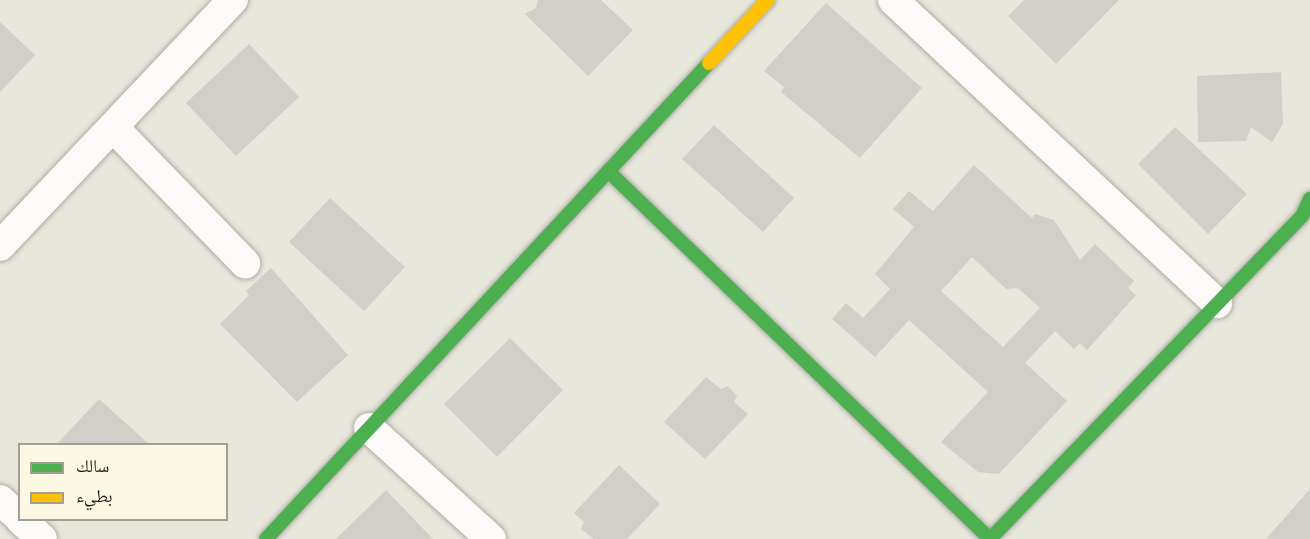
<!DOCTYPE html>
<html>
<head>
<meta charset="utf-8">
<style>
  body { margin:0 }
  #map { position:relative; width:1310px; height:539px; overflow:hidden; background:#e8e7dc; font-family:"Libre Baskerville","Noto Naskh Arabic",serif }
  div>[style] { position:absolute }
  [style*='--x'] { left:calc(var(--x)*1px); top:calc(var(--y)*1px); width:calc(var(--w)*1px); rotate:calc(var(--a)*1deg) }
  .building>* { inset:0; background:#d1cfc7 }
  .roads { filter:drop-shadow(0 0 2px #adaca3) drop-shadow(0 0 2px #adaca3) }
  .street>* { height:30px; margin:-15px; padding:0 15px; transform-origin:15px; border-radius:15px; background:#fcfbfa }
  .fast>* { height:14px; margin:-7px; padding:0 7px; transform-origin:7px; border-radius:7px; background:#4caf50 }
  .slow>* { height:14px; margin:-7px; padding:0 7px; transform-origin:7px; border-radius:7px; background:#ffc107 }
  span { translate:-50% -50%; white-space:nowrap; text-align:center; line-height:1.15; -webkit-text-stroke:4.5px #fcf8e3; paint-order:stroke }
  .legend { position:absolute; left:18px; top:443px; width:210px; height:78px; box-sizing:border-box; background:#fcf8e3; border:2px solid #a4a091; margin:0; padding:8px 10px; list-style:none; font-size:18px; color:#1f1d16 }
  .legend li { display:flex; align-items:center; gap:12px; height:30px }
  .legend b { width:30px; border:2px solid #a4a091 }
</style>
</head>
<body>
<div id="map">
  <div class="building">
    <i style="clip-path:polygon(538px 0,601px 0,633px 30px,588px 76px,525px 14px,536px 8px)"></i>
    <i style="clip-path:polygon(1024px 0,1119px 0,1056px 64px,1008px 16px)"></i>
    <i style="clip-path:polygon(826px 3px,922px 88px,860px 158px,781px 92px,784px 87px,764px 71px)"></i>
    <i style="clip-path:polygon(0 22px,35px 55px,0 92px)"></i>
    <i style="clip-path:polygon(249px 44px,299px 97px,236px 156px,186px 103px)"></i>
    <i style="clip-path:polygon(1281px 72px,1283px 124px,1272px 142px,1251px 127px,1246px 141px,1198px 142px,1197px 76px)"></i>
    <i style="clip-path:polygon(714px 125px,794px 198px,763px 232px,682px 159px)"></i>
    <i style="clip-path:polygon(1175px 127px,1247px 194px,1208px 234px,1138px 164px)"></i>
    <i style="clip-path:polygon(evenodd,974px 165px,1032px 218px,1035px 214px,1054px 220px,1080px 260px,1095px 244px,1134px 281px,1128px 288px,1136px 295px,1087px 350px,1080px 343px,1074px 349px,1055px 331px,1025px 363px,1067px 401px,999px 474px,978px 472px,941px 442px,988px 392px,909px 320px,875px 357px,832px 319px,846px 303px,863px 318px,890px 289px,875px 274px,914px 227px,893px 209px,909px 191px,933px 211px,974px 165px,972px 257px,1006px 289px,1018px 288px,1040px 308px,1003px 347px,941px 291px,972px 257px)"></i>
    <i style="clip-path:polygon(330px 198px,405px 267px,364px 311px,289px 242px)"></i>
    <i style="clip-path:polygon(271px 268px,348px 355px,297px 402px,220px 324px,249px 295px,246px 291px)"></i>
    <i style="clip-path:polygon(510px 338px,563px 390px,497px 457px,444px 404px)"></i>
    <i style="clip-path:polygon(706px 377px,721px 389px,728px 386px,737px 396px,734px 402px,748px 414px,705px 459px,664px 422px)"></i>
    <i style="clip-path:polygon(99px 399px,149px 444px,57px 444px)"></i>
    <i style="clip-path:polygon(619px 465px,660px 504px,627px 539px,594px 539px,581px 529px,584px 522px,574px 513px)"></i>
    <i style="clip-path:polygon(1310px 489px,1310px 539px,1266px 539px)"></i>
    <i style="clip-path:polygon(386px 490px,433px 539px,336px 539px)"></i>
  </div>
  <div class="roads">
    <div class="street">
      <i style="--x:893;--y:0;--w:444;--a:43.1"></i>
      <i style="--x:113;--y:127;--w:190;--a:45.9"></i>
      <i style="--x:0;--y:246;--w:339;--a:-46.6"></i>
      <i style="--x:369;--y:428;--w:165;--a:42.3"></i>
      <i style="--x:0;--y:500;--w:27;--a:42"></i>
      <i style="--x:21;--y:520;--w:28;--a:42"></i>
    </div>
    <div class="fast">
      <i style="--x:608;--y:171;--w:530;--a:43.93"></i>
      <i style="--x:266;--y:539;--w:650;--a:-47.06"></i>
      <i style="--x:990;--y:539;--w:449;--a:-46"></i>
      <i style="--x:1302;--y:216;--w:19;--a:-65"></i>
    </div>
    <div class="slow">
      <i style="--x:709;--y:63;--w:86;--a:-46.9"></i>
    </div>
  </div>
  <ul class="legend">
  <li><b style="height:8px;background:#4caf50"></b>سالك</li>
  <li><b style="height:8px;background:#ffc107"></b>بطيء</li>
  </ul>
</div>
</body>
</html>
